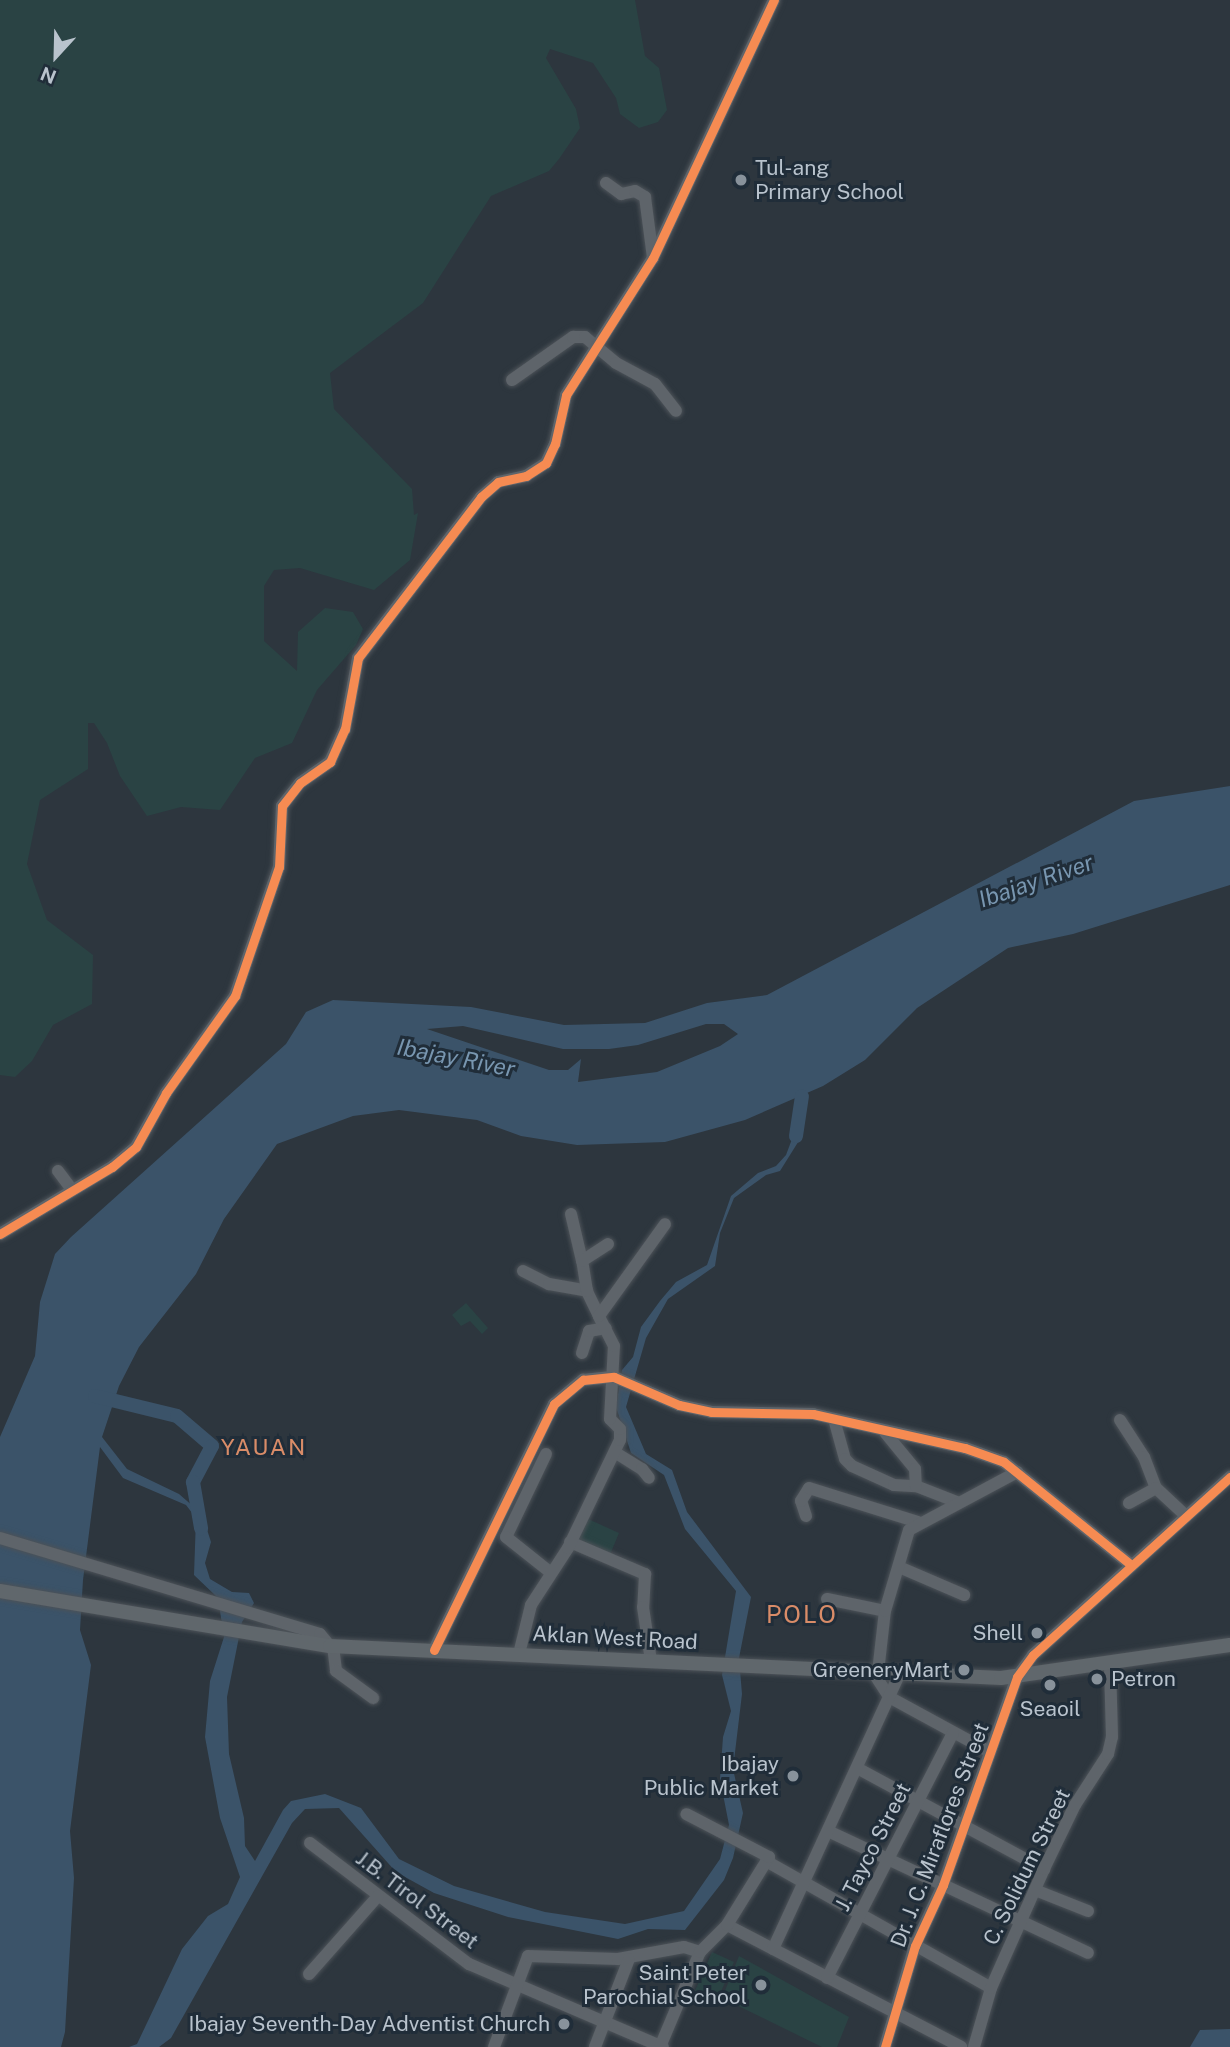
<!DOCTYPE html>
<html>
<head>
<meta charset="utf-8">
<style>
  body { margin:0 }
  #map { position:relative; width:1230px; height:2047px; overflow:hidden; background:#2d363e; font-family:"Public Sans",sans-serif }
  div>[style] { position:absolute }
  [style*='--x'] { left:calc(var(--x)*1px); top:calc(var(--y)*1px); width:calc(var(--w)*1px); rotate:calc(var(--a)*1deg) }
  .green>* { inset:0; background:#2a4344 }
  .water>* { inset:0; background:#3b5369 }
  .river>* { height:14px; margin:-7px; padding:0 7px; transform-origin:7px; border-radius:7px; background:#3b5369 }
  .roads { filter:drop-shadow(0 0 2px #4c5258) drop-shadow(0 0 2px #4c5258) }
  .minor>* { height:12px; margin:-6px; padding:0 6px; transform-origin:6px; border-radius:6px; background:#5e646a }
  .major>* { height:14px; margin:-7px; padding:0 7px; transform-origin:7px; border-radius:7px; background:#60676c }
  .cycleway>* { height:9px; margin:-4.5px; padding:0 4.5px; transform-origin:4.5px; border-radius:4.5px; background:#f68b52 }
  .dots>* { width:19px; height:19px; translate:-50% -50%; box-sizing:border-box; border:4px solid #202d39; border-radius:50% }
  span { translate:-50% -50%; white-space:nowrap; text-align:center; line-height:1.15; -webkit-text-stroke:6px #202d39; paint-order:stroke }
  .poi-label { font-size:21px; color:#b9c3cd }
  .left { translate:0 -50%; text-align:left }
  .right { translate:-100% -50%; text-align:right }
  .street-label { font-size:21px; color:#b9c3cd }
  .water-label { font-size:23px; color:#7896b0; font-style:italic }
  .neighbourhood-label { font-size:23px; color:#d98c68; letter-spacing:2px }
  .quarter-label { font-size:24px; color:#d98c68; letter-spacing:2px }
  .north { position:absolute; left:21px; top:21px; width:70px; height:70px; -webkit-text-stroke:5px #202d39; paint-order:stroke; rotate:202deg; font-size:19px; font-weight:700; line-height:28px; text-align:center; color:#b9c3cd }
  .north::after { content:''; display:block; margin:auto; width:24px; height:32px; background:#b9c3cd; clip-path:polygon(50% 0,100% 100%,50% 72%,0 100%) }
</style>
</head>
<body>
<div id="map">
  <div class="green">
    <i style="clip-path:polygon(0 0,635px 0,645px 56px,659px 68px,667px 110px,658px 122px,639px 128px,620px 114px,616px 98px,593px 63px,550px 49px,546px 58px,576px 109px,580px 128px,559px 159px,549px 171px,491px 196px,423px 303px,330px 373px,334px 409px,412px 489px,414px 515px,418px 513px,410px 560px,374px 590px,300px 568px,274px 570px,264px 586px,264px 641px,297px 671px,298px 632px,325px 608px,353px 612px,363px 629px,356px 645px,317px 690px,292px 743px,255px 758px,220px 810px,181px 807px,147px 816px,120px 776px,107px 743px,94px 723px,88px 723px,88px 769px,40px 800px,27px 864px,47px 920px,93px 955px,92px 1004px,53px 1025px,32px 1061px,15px 1077px,0 1075px)"></i>
    <i style="clip-path:polygon(466px 1303px,488px 1328px,482px 1334px,470px 1321px,461px 1326px,452px 1315px)"></i>
    <i style="clip-path:polygon(586px 1518px,619px 1533px,609px 1557px,573px 1541px)"></i>
    <i style="clip-path:polygon(712px 1952px,734px 1962px,716px 2003px,694px 1993px)"></i>
    <i style="clip-path:polygon(739px 1956px,849px 2017px,837px 2047px,822px 2047px,722px 1998px)"></i>
  </div>
  <div class="water">
    <i style="clip-path:polygon(evenodd,1230px 786px,1230px 885px,1073px 934px,1008px 948px,917px 1008px,865px 1060px,823px 1086px,745px 1120px,665px 1142px,577px 1145px,521px 1136px,477px 1120px,399px 1110px,353px 1116px,277px 1144px,224px 1219px,196px 1274px,139px 1347px,119px 1386px,102px 1437px,127px 1469px,179px 1494px,202px 1514px,211px 1542px,205px 1563px,210px 1579px,232px 1592px,249px 1593px,254px 1603px,242px 1622px,227px 1697px,229px 1754px,244px 1818px,245px 1846px,255px 1861px,283px 1810px,291px 1801px,325px 1794px,361px 1808px,399px 1859px,454px 1886px,545px 1912px,625px 1924px,684px 1911px,720px 1859px,729px 1825px,720px 1779px,723px 1737px,731px 1711px,722px 1675px,736px 1591px,685px 1529px,664px 1475px,631px 1453px,616px 1407px,622px 1370px,633px 1357px,641px 1327px,660px 1301px,676px 1282px,707px 1265px,731px 1196px,758px 1173px,776px 1166px,786px 1155px,801px 1115px,800px 1139px,780px 1171px,766px 1175px,734px 1198px,720px 1233px,715px 1266px,668px 1299px,646px 1338px,626px 1407px,646px 1454px,672px 1470px,687px 1512px,751px 1597px,739px 1658px,742px 1694px,733px 1769px,743px 1813px,733px 1858px,724px 1880px,685px 1930px,648px 1929px,618px 1939px,508px 1917px,434px 1893px,396px 1872px,339px 1808px,305px 1809px,292px 1823px,171px 2038px,159px 2047px,129px 2047px,137px 2044px,182px 1949px,208px 1916px,228px 1904px,240px 1877px,220px 1818px,205px 1737px,210px 1681px,224px 1637px,218px 1598px,194px 1575px,196px 1518px,186px 1505px,123px 1478px,100px 1447px,83px 1580px,80px 1630px,91px 1665px,70px 1831px,74px 1878px,65px 2032px,61px 2047px,0 2047px,0 1437px,35px 1356px,40px 1302px,55px 1254px,71px 1237px,286px 1044px,306px 1012px,333px 1000px,471px 1007px,564px 1025px,645px 1023px,707px 1003px,767px 995px,1134px 801px,1230px 786px,706px 1024px,724px 1024px,738px 1034px,720px 1046px,657px 1072px,578px 1082px,581px 1059px,568px 1070px,549px 1070px,427px 1029px,463px 1026px,563px 1049px,609px 1049px,638px 1045px,706px 1024px)"></i>
    <i style="clip-path:polygon(1230px 2029px,1230px 2047px,1190px 2047px,1200px 2030px)"></i>
  </div>
  <div class="river">
    <i style="--x:796;--y:1136;--w:40;--a:-81.5"></i>
    <i style="--x:95;--y:1396;--w:84;--a:13.7"></i>
    <i style="--x:177;--y:1416;--w:46;--a:40.6"></i>
    <i style="--x:212;--y:1446;--w:41;--a:117.8"></i>
    <i style="--x:193;--y:1482;--w:47;--a:80.1"></i>
  </div>
  <div class="roads">
    <div class="minor">
      <i style="--x:606;--y:183;--w:19;--a:36"></i>
      <i style="--x:621;--y:194;--w:14;--a:-12"></i>
      <i style="--x:635;--y:191;--w:12;--a:31"></i>
      <i style="--x:645;--y:197;--w:62;--a:82.5"></i>
      <i style="--x:512;--y:380;--w:75;--a:-35.2"></i>
      <i style="--x:573;--y:337;--w:12;--a:0"></i>
      <i style="--x:585;--y:337;--w:40;--a:40"></i>
      <i style="--x:616;--y:363;--w:44;--a:28.3"></i>
      <i style="--x:655;--y:384;--w:34;--a:52"></i>
      <i style="--x:58;--y:1171;--w:21;--a:53"></i>
      <i style="--x:571;--y:1214;--w:48;--a:76.8"></i>
      <i style="--x:0;--y:1234;--w:131;--a:-30.9"></i>
      <i style="--x:112;--y:1167;--w:31;--a:-40"></i>
      <i style="--x:136;--y:1147;--w:62;--a:-60.9"></i>
      <i style="--x:166;--y:1093;--w:119;--a:-54.6"></i>
      <i style="--x:235;--y:996;--w:136;--a:-71.2"></i>
      <i style="--x:279;--y:867;--w:61;--a:-87.2"></i>
      <i style="--x:282;--y:806;--w:29;--a:-52"></i>
      <i style="--x:300;--y:783;--w:37;--a:-35"></i>
      <i style="--x:330;--y:762;--w:36;--a:-66"></i>
      <i style="--x:345;--y:729;--w:72;--a:-79.6"></i>
      <i style="--x:358;--y:658;--w:203;--a:-52.6"></i>
      <i style="--x:481;--y:497;--w:23;--a:-41"></i>
      <i style="--x:498;--y:482;--w:29;--a:-12"></i>
      <i style="--x:526;--y:476;--w:24;--a:-33"></i>
      <i style="--x:546;--y:463;--w:21;--a:-65"></i>
      <i style="--x:555;--y:444;--w:50;--a:-77.3"></i>
      <i style="--x:566;--y:395;--w:162;--a:-57.6"></i>
      <i style="--x:653;--y:258;--w:285;--a:-64.9"></i>
      <i style="--x:523;--y:1271;--w:29;--a:27"></i>
      <i style="--x:549;--y:1284;--w:39;--a:10"></i>
      <i style="--x:599;--y:1316;--w:28;--a:-116"></i>
      <i style="--x:587;--y:1291;--w:30;--a:-99"></i>
      <i style="--x:582;--y:1261;--w:31;--a:-33"></i>
      <i style="--x:582;--y:1353;--w:23;--a:-72"></i>
      <i style="--x:589;--y:1331;--w:17;--a:-10"></i>
      <i style="--x:834;--y:1419;--w:41;--a:74.6"></i>
      <i style="--x:845;--y:1459;--w:10;--a:45"></i>
      <i style="--x:852;--y:1466;--w:46;--a:24.3"></i>
      <i style="--x:894;--y:1485;--w:22;--a:3"></i>
      <i style="--x:916;--y:1486;--w:44;--a:21.3"></i>
      <i style="--x:1120;--y:1420;--w:44;--a:57"></i>
      <i style="--x:1144;--y:1457;--w:33;--a:69"></i>
      <i style="--x:1156;--y:1488;--w:41;--a:43"></i>
      <i style="--x:883;--y:1430;--w:50;--a:50.6"></i>
      <i style="--x:915;--y:1469;--w:17;--a:87"></i>
      <i style="--x:616;--y:1453;--w:31;--a:32"></i>
      <i style="--x:642;--y:1469;--w:11;--a:52"></i>
      <i style="--x:546;--y:1454;--w:92;--a:115.7"></i>
      <i style="--x:506;--y:1537;--w:56;--a:38.5"></i>
      <i style="--x:1129;--y:1503;--w:31;--a:-29"></i>
      <i style="--x:806;--y:1516;--w:16;--a:-108"></i>
      <i style="--x:801;--y:1501;--w:15;--a:-58"></i>
      <i style="--x:809;--y:1488;--w:114;--a:17.3"></i>
      <i style="--x:0;--y:1538;--w:334;--a:16.7"></i>
      <i style="--x:320;--y:1634;--w:16;--a:50"></i>
      <i style="--x:570;--y:1542;--w:82;--a:23.1"></i>
      <i style="--x:645;--y:1574;--w:33;--a:93"></i>
      <i style="--x:643;--y:1607;--w:55;--a:81.6"></i>
      <i style="--x:899;--y:1567;--w:71;--a:23.3"></i>
      <i style="--x:827;--y:1599;--w:59;--a:11.7"></i>
      <i style="--x:333;--y:1646;--w:25;--a:83"></i>
      <i style="--x:336;--y:1671;--w:46;--a:36.1"></i>
      <i style="--x:434;--y:1650;--w:274;--a:-64"></i>
      <i style="--x:554;--y:1404;--w:38;--a:-40"></i>
      <i style="--x:583;--y:1380;--w:31;--a:-6"></i>
      <i style="--x:614;--y:1377;--w:71;--a:23.3"></i>
      <i style="--x:679;--y:1405;--w:33;--a:12"></i>
      <i style="--x:711;--y:1412;--w:102;--a:1.1"></i>
      <i style="--x:813;--y:1414;--w:156;--a:12.6"></i>
      <i style="--x:965;--y:1448;--w:41;--a:19.7"></i>
      <i style="--x:1004;--y:1462;--w:164;--a:39"></i>
      <i style="--x:519;--y:1654;--w:50;--a:-76.2"></i>
      <i style="--x:531;--y:1605;--w:68;--a:-57"></i>
      <i style="--x:568;--y:1548;--w:120;--a:-64.3"></i>
      <i style="--x:620;--y:1440;--w:11;--a:-90"></i>
      <i style="--x:620;--y:1429;--w:14;--a:-135"></i>
      <i style="--x:610;--y:1419;--w:73;--a:-86.9"></i>
      <i style="--x:614;--y:1346;--w:34;--a:-117"></i>
      <i style="--x:599;--y:1316;--w:113;--a:-54.3"></i>
      <i style="--x:873;--y:1672;--w:30;--a:57"></i>
      <i style="--x:889;--y:1697;--w:115;--a:28.6"></i>
      <i style="--x:878;--y:1672;--w:61;--a:-83.5"></i>
      <i style="--x:885;--y:1611;--w:84;--a:-73.5"></i>
      <i style="--x:909;--y:1530;--w:123;--a:-28.2"></i>
      <i style="--x:857;--y:1768;--w:213;--a:28.4"></i>
      <i style="--x:828;--y:1831;--w:287;--a:25.1"></i>
      <i style="--x:310;--y:1843;--w:200;--a:37.3"></i>
      <i style="--x:469;--y:1964;--w:211;--a:23.2"></i>
      <i style="--x:766;--y:1861;--w:258;--a:29.4"></i>
      <i style="--x:1035;--y:1890;--w:57;--a:21.6"></i>
      <i style="--x:727;--y:1925;--w:264;--a:27.5"></i>
      <i style="--x:773;--y:1949;--w:304;--a:-65.3"></i>
      <i style="--x:309;--y:1974;--w:104;--a:-48.5"></i>
      <i style="--x:827;--y:1978;--w:276;--a:-62.8"></i>
      <i style="--x:494;--y:2047;--w:97;--a:-69.5"></i>
      <i style="--x:528;--y:1956;--w:90;--a:1.9"></i>
      <i style="--x:618;--y:1959;--w:67;--a:-10.3"></i>
      <i style="--x:684;--y:1947;--w:17;--a:17"></i>
      <i style="--x:595;--y:2047;--w:94;--a:-68.9"></i>
      <i style="--x:660;--y:2047;--w:103;--a:-67.2"></i>
      <i style="--x:700;--y:1952;--w:38;--a:-45"></i>
      <i style="--x:727;--y:1925;--w:80;--a:-58.3"></i>
      <i style="--x:769;--y:1857;--w:93;--a:-152.6"></i>
      <i style="--x:885;--y:2047;--w:105;--a:-73.5"></i>
      <i style="--x:915;--y:1946;--w:67;--a:-65.3"></i>
      <i style="--x:943;--y:1885;--w:221;--a:-70.4"></i>
      <i style="--x:1017;--y:1677;--w:27;--a:-54"></i>
      <i style="--x:1033;--y:1655;--w:266;--a:-42.1"></i>
      <i style="--x:974;--y:2047;--w:61;--a:-73.9"></i>
      <i style="--x:991;--y:1988;--w:130;--a:-66"></i>
      <i style="--x:1044;--y:1869;--w:71;--a:-64.2"></i>
      <i style="--x:1075;--y:1805;--w:61;--a:-57.1"></i>
      <i style="--x:1108;--y:1754;--w:17;--a:-77"></i>
      <i style="--x:1112;--y:1737;--w:73;--a:-91.6"></i>
    </div>
    <div class="major">
      <i style="--x:0;--y:1591;--w:335;--a:9.5"></i>
      <i style="--x:330;--y:1646;--w:672;--a:2.73"></i>
      <i style="--x:1001;--y:1678;--w:231;--a:-8.2"></i>
    </div>
  </div>
  <div class="cycleway">
    <i style="--x:0;--y:1234;--w:131;--a:-30.9"></i>
    <i style="--x:112;--y:1167;--w:31;--a:-40"></i>
    <i style="--x:136;--y:1147;--w:62;--a:-60.9"></i>
    <i style="--x:166;--y:1093;--w:119;--a:-54.6"></i>
    <i style="--x:235;--y:996;--w:136;--a:-71.2"></i>
    <i style="--x:279;--y:867;--w:61;--a:-87.2"></i>
    <i style="--x:282;--y:806;--w:29;--a:-52"></i>
    <i style="--x:300;--y:783;--w:37;--a:-35"></i>
    <i style="--x:330;--y:762;--w:36;--a:-66"></i>
    <i style="--x:345;--y:729;--w:72;--a:-79.6"></i>
    <i style="--x:358;--y:658;--w:203;--a:-52.6"></i>
    <i style="--x:481;--y:497;--w:23;--a:-41"></i>
    <i style="--x:498;--y:482;--w:29;--a:-12"></i>
    <i style="--x:526;--y:476;--w:24;--a:-33"></i>
    <i style="--x:546;--y:463;--w:21;--a:-65"></i>
    <i style="--x:555;--y:444;--w:50;--a:-77.3"></i>
    <i style="--x:566;--y:395;--w:162;--a:-57.6"></i>
    <i style="--x:653;--y:258;--w:285;--a:-64.9"></i>
    <i style="--x:434;--y:1650;--w:274;--a:-64"></i>
    <i style="--x:554;--y:1404;--w:38;--a:-40"></i>
    <i style="--x:583;--y:1380;--w:31;--a:-6"></i>
    <i style="--x:614;--y:1377;--w:71;--a:23.3"></i>
    <i style="--x:679;--y:1405;--w:33;--a:12"></i>
    <i style="--x:711;--y:1412;--w:102;--a:1.1"></i>
    <i style="--x:813;--y:1414;--w:156;--a:12.6"></i>
    <i style="--x:965;--y:1448;--w:41;--a:19.7"></i>
    <i style="--x:1004;--y:1462;--w:164;--a:39"></i>
    <i style="--x:885;--y:2047;--w:105;--a:-73.5"></i>
    <i style="--x:915;--y:1946;--w:67;--a:-65.3"></i>
    <i style="--x:943;--y:1885;--w:221;--a:-70.4"></i>
    <i style="--x:1017;--y:1677;--w:27;--a:-54"></i>
    <i style="--x:1033;--y:1655;--w:266;--a:-42.1"></i>
  </div>
  <div class="dots">
    <i style="left:741px;top:180px;background:#88929b"></i>
    <i style="left:1037px;top:1633px;background:#88929b"></i>
    <i style="left:964px;top:1670px;background:#88929b"></i>
    <i style="left:1097px;top:1679px;background:#88929b"></i>
    <i style="left:1050px;top:1685px;background:#88929b"></i>
    <i style="left:793px;top:1776px;background:#88929b"></i>
    <i style="left:761px;top:1985px;background:#88929b"></i>
    <i style="left:564px;top:2024px;background:#88929b"></i>
  </div>
  <div class="poi-label">
    <span class="left" style="left:755px;top:180px">Tul-ang<br>Primary School</span>
    <span class="right" style="left:1023px;top:1633px">Shell</span>
    <span class="right" style="left:950px;top:1670px">GreeneryMart</span>
    <span class="left" style="left:1111px;top:1679px">Petron</span>
    <span style="left:1050px;top:1709px">Seaoil</span>
    <span class="right" style="left:779px;top:1776px">Ibajay<br>Public Market</span>
    <span class="right" style="left:747px;top:1985px">Saint Peter<br>Parochial School</span>
    <span class="right" style="left:550px;top:2024px">Ibajay Seventh-Day Adventist Church</span>
  </div>
  <div class="street-label">
    <span style="left:615px;top:1638px;rotate:3deg">Aklan West Road</span>
    <span style="left:940px;top:1835px;rotate:-69deg">Dr. J. C. Miraflores Street</span>
    <span style="left:873px;top:1847px;rotate:-63deg">J. Tayco Street</span>
    <span style="left:1027px;top:1867px;rotate:-64deg">C. Solidum Street</span>
    <span style="left:417px;top:1900px;rotate:37deg">J.B. Tirol Street</span>
  </div>
  <div class="water-label">
    <span style="left:1036px;top:881px;rotate:-19deg">Ibajay River</span>
    <span style="left:456px;top:1058px;rotate:11deg">Ibajay River</span>
  </div>
  <div class="neighbourhood-label">
    <span style="left:264px;top:1447px">YAUAN</span>
  </div>
  <div class="quarter-label">
    <span style="left:802px;top:1615px">POLO</span>
  </div>
  <div class="north">N</div>
</div>
</body>
</html>
